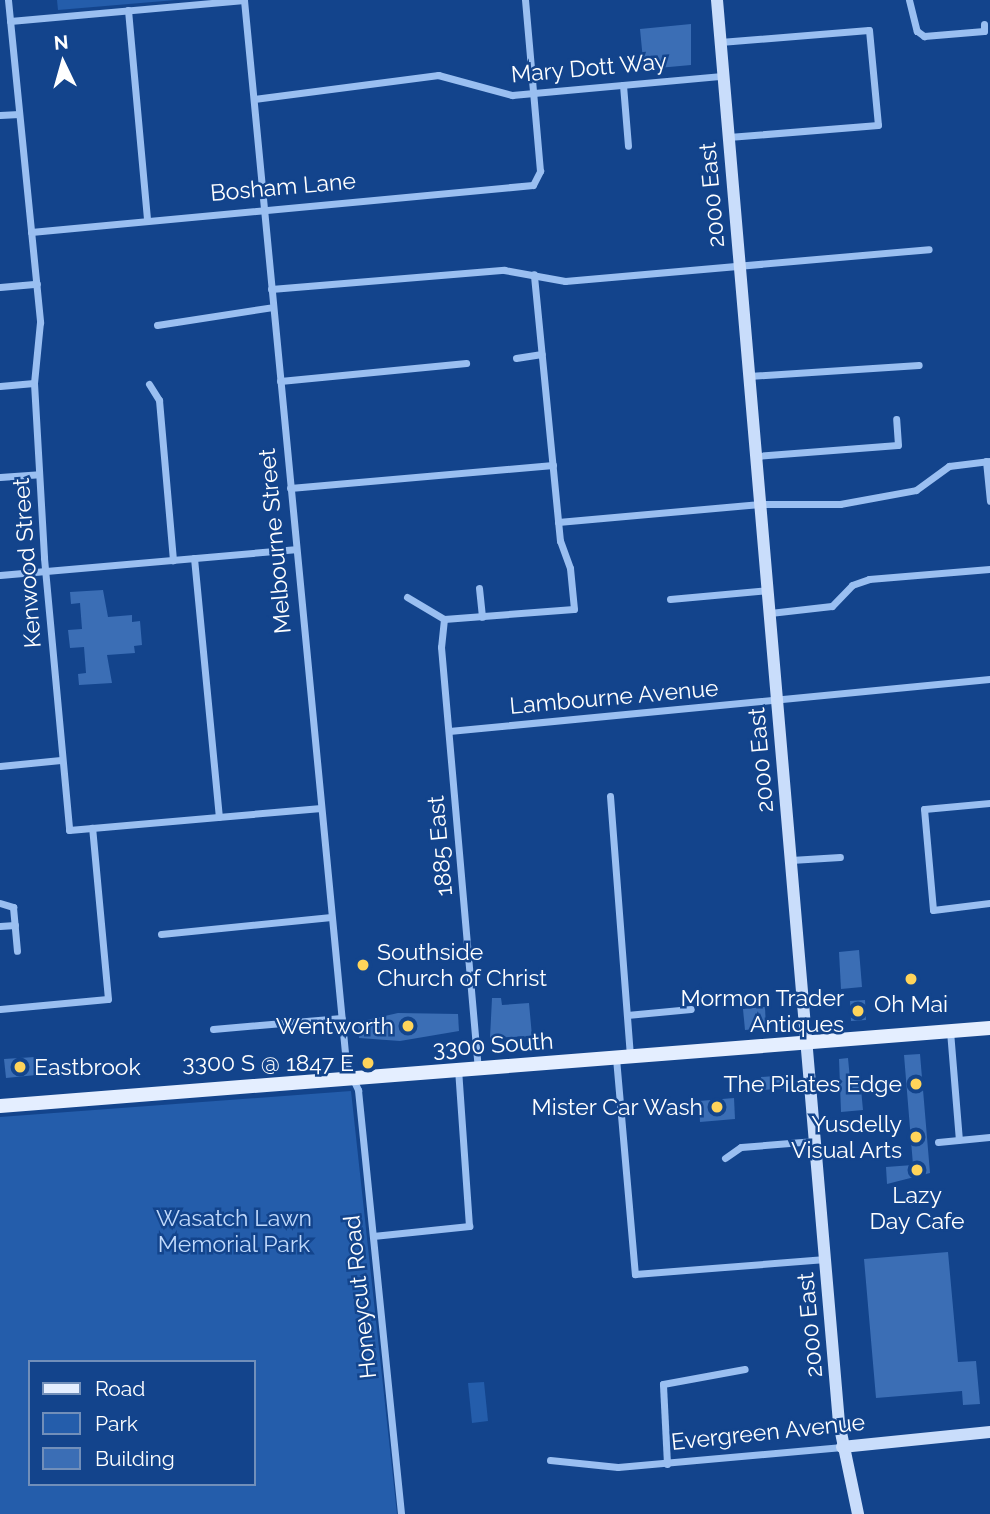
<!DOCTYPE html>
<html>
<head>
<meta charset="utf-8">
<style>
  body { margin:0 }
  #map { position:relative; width:990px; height:1514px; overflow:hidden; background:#13448c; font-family:Raleway,sans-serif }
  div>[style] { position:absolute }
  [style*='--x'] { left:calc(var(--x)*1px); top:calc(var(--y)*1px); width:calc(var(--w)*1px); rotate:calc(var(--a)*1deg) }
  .green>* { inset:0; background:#245dab }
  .building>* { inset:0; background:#3b6eb5 }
  .street>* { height:7px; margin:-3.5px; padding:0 3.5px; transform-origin:3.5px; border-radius:3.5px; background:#9abff1 }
  .secondary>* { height:12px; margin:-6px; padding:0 6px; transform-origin:6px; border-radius:6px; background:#c9ddfb }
  .primary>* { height:14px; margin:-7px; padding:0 7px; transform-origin:7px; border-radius:7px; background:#e4eeff }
  .dots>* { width:19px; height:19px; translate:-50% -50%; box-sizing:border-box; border:4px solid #13448c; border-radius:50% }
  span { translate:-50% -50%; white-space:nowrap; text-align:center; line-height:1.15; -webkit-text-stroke:5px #13448c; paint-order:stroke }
  .street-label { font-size:23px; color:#fff }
  .poi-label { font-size:23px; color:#fff }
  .left { translate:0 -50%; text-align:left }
  .right { translate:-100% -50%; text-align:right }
  .park-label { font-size:23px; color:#c1dafc }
  .legend { position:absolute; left:28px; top:1360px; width:228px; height:126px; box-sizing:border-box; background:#13448c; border:2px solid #718fba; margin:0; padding:9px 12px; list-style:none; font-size:21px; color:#fff }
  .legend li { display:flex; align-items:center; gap:14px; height:35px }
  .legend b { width:35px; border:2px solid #718fba }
  .north { position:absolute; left:28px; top:28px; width:70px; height:70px; -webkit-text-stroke:5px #13448c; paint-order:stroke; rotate:355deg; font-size:19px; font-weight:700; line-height:28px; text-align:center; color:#fff }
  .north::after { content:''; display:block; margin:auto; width:24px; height:32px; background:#fff; clip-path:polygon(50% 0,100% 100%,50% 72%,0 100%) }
</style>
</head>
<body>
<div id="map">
  <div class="green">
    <i style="clip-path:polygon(57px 0,176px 0,58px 10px)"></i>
    <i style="clip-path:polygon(evenodd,351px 1091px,397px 1514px,0 1514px,0 1117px,351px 1091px,30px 1362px,254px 1362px,254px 1484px,30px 1484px,30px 1362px)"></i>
    <i style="clip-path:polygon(484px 1382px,488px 1421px,472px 1423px,468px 1383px)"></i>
  </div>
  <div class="building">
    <i style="clip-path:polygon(691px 24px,691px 65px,636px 70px,636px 60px,643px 60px,640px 29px)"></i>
    <i style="clip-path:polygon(103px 590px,108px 617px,132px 615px,132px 622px,140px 621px,142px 645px,134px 646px,135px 653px,107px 655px,112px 683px,79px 685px,78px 674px,86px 673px,84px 647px,70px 648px,68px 630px,82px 629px,80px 603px,71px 604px,70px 592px)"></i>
    <i style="clip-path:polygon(859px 950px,862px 987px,841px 989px,839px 952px)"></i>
    <i style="clip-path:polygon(492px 998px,501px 998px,502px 1005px,529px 1003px,532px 1036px,490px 1038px)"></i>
    <i style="clip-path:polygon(865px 1000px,866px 1020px,851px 1021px,850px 1001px)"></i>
    <i style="clip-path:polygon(765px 1007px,766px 1028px,745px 1030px,743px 1009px)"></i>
    <i style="clip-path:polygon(398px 1013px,458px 1014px,459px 1031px,400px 1041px,359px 1038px,358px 1022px)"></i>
    <i style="clip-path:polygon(920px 1054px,930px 1173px,887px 1184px,886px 1167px,913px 1165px,904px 1055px)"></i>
    <i style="clip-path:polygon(35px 1057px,36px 1075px,6px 1078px,4px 1059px)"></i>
    <i style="clip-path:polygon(848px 1058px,850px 1079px,860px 1078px,863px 1110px,841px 1112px,839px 1059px)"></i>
    <i style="clip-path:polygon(788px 1075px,789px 1088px,762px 1090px,761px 1077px)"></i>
    <i style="clip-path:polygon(734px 1098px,735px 1119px,700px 1122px,699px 1101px)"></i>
    <i style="clip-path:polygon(948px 1252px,958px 1362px,976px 1361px,980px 1404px,963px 1405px,962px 1391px,876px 1398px,864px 1259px)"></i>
  </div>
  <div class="street">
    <i style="--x:8;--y:0;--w:324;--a:84.3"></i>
    <i style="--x:40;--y:322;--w:61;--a:95.6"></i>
    <i style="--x:34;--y:383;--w:175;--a:86.7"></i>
    <i style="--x:44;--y:558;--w:273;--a:84.7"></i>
    <i style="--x:69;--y:830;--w:253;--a:-5"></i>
    <i style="--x:244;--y:0;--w:1069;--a:84.52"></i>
    <i style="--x:346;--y:1064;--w:29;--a:65"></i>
    <i style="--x:358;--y:1090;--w:426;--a:84.2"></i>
    <i style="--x:909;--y:0;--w:32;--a:76"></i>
    <i style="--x:917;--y:31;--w:9;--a:36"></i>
    <i style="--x:924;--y:36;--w:60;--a:-4.8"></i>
    <i style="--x:984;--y:31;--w:7;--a:-90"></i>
    <i style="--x:128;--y:10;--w:211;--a:84.8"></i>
    <i style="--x:10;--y:21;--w:235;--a:-5.1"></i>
    <i style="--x:720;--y:42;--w:149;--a:-4.6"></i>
    <i style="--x:869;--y:30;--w:95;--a:84.6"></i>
    <i style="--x:878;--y:125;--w:150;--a:175.4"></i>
    <i style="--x:623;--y:85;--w:61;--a:85.3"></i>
    <i style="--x:254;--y:99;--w:186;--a:-7.4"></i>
    <i style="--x:438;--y:75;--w:77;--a:15.1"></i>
    <i style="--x:512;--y:95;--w:211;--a:-5.2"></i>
    <i style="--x:0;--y:115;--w:19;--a:-3"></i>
    <i style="--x:31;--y:232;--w:504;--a:-5.35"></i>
    <i style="--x:533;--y:185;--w:16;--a:-63"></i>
    <i style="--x:540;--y:171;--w:172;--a:-95"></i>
    <i style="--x:0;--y:287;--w:37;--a:-5"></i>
    <i style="--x:271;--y:289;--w:234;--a:-4.7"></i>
    <i style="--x:504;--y:270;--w:62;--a:10.2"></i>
    <i style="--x:565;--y:281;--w:365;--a:-5"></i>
    <i style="--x:157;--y:325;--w:117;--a:-8.8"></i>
    <i style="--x:516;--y:358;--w:26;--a:-9"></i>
    <i style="--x:749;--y:376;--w:170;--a:-3.7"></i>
    <i style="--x:280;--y:381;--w:187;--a:-5.5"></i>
    <i style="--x:149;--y:384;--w:19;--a:58"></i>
    <i style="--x:159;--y:400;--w:161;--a:85"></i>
    <i style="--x:0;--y:386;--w:34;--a:-5"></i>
    <i style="--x:756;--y:456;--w:142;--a:-4.4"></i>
    <i style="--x:898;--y:445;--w:26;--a:-94"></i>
    <i style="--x:986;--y:461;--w:40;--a:84.3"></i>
    <i style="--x:0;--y:477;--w:39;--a:-4"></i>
    <i style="--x:290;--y:488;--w:264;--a:-5"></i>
    <i style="--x:558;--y:522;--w:203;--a:-5.1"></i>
    <i style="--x:760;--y:504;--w:80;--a:0"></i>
    <i style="--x:840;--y:504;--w:77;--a:-10.4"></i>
    <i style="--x:916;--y:490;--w:41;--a:-36"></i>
    <i style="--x:949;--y:466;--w:41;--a:-7"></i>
    <i style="--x:194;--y:558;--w:260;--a:84.5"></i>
    <i style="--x:0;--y:575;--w:296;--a:-5"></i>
    <i style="--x:479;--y:588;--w:29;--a:84"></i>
    <i style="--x:407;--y:597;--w:43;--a:30.7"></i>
    <i style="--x:444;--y:619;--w:130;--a:-4.4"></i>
    <i style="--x:574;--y:609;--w:41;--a:-95.6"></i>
    <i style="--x:570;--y:568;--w:29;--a:-110"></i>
    <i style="--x:560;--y:541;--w:268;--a:-95.6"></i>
    <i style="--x:670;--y:599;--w:98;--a:-5.2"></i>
    <i style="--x:770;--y:613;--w:62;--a:-6.4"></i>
    <i style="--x:832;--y:606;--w:29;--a:-46"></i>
    <i style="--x:852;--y:585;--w:18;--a:-19"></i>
    <i style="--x:869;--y:579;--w:121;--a:-4.7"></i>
    <i style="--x:444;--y:619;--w:28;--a:96"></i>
    <i style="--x:441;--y:647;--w:423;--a:85"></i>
    <i style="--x:449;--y:731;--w:543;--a:-5.49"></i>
    <i style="--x:0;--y:766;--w:61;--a:-5.6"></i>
    <i style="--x:610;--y:796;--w:262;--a:85.6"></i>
    <i style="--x:990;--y:803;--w:66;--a:174.8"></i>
    <i style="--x:924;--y:809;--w:101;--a:84.9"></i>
    <i style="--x:933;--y:910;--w:57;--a:-7"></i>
    <i style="--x:791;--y:860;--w:49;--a:-3.5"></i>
    <i style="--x:0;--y:903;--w:14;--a:17"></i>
    <i style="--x:13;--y:907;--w:44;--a:84.8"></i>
    <i style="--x:0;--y:926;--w:15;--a:-4"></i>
    <i style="--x:161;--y:934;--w:171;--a:-5.7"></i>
    <i style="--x:0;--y:1009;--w:108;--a:-5.3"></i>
    <i style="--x:108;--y:999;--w:172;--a:-95.3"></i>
    <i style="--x:627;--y:1015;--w:64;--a:-5.4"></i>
    <i style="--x:213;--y:1029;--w:129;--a:-4.9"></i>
    <i style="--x:950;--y:1031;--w:109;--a:85.3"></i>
    <i style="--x:616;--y:1058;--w:217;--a:85"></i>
    <i style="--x:635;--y:1274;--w:191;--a:-4.5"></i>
    <i style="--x:938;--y:1142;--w:52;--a:-5.5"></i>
    <i style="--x:725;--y:1158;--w:19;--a:-35"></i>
    <i style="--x:741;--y:1147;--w:74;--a:-4.6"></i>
    <i style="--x:373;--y:1236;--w:97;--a:-5.9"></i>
    <i style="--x:469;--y:1226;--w:156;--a:-94"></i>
    <i style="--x:550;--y:1460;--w:68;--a:5.9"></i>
    <i style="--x:618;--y:1467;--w:225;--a:-5.1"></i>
    <i style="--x:667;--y:1464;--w:80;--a:-92.9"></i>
    <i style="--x:663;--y:1384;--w:83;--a:-10.4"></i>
  </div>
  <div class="secondary">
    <i style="--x:717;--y:0;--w:1428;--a:85.1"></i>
    <i style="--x:839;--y:1423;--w:93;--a:78.2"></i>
    <i style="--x:842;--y:1447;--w:149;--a:-5.8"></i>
  </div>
  <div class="primary">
    <i style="--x:0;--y:1106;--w:993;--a:-4.5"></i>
  </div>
  <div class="dots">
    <i style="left:363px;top:965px;background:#ffd45a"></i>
    <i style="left:911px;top:979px;background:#ffd45a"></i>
    <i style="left:858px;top:1011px;background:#ffd45a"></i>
    <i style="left:408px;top:1026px;background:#ffd45a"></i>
    <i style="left:368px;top:1063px;background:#ffd45a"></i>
    <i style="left:20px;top:1067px;background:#ffd45a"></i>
    <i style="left:916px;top:1084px;background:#ffd45a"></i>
    <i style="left:717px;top:1107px;background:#ffd45a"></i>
    <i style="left:916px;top:1137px;background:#ffd45a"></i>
    <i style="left:917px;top:1170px;background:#ffd45a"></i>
  </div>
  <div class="street-label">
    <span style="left:589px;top:68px;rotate:-5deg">Mary Dott Way</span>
    <span style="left:283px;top:187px;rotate:-5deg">Bosham Lane</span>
    <span style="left:712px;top:195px;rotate:-95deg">2000 East</span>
    <span style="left:275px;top:541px;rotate:-95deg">Melbourne Street</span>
    <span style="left:27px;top:563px;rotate:-94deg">Kenwood Street</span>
    <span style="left:614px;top:697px;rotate:-5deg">Lambourne Avenue</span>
    <span style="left:761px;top:760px;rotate:-95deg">2000 East</span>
    <span style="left:440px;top:846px;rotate:-95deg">1885 East</span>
    <span style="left:493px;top:1045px;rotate:-4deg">3300 South</span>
    <span style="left:360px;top:1297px;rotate:-96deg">Honeycut Road</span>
    <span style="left:810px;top:1325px;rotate:-95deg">2000 East</span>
    <span style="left:768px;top:1432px;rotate:-6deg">Evergreen Avenue</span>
  </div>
  <div class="poi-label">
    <span class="left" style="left:377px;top:965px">Southside<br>Church of Christ</span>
    <span class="right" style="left:844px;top:1011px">Mormon Trader<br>Antiques</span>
    <span style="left:911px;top:1004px">Oh Mai</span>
    <span class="right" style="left:394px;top:1026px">Wentworth</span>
    <span class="right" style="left:354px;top:1063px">3300 S @ 1847 E</span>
    <span class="left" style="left:34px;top:1067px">Eastbrook</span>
    <span class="right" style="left:902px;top:1084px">The Pilates Edge</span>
    <span class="right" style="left:703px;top:1107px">Mister Car Wash</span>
    <span class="right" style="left:902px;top:1137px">Yusdelly<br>Visual Arts</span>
    <span style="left:917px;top:1208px">Lazy<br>Day Cafe</span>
  </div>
  <div class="park-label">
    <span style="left:234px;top:1231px">Wasatch Lawn<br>Memorial Park</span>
  </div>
  <ul class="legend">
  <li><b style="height:9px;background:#e4eeff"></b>Road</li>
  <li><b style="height:19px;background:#245dab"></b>Park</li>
  <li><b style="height:19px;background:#3b6eb5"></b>Building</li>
  </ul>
  <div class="north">N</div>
</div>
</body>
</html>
